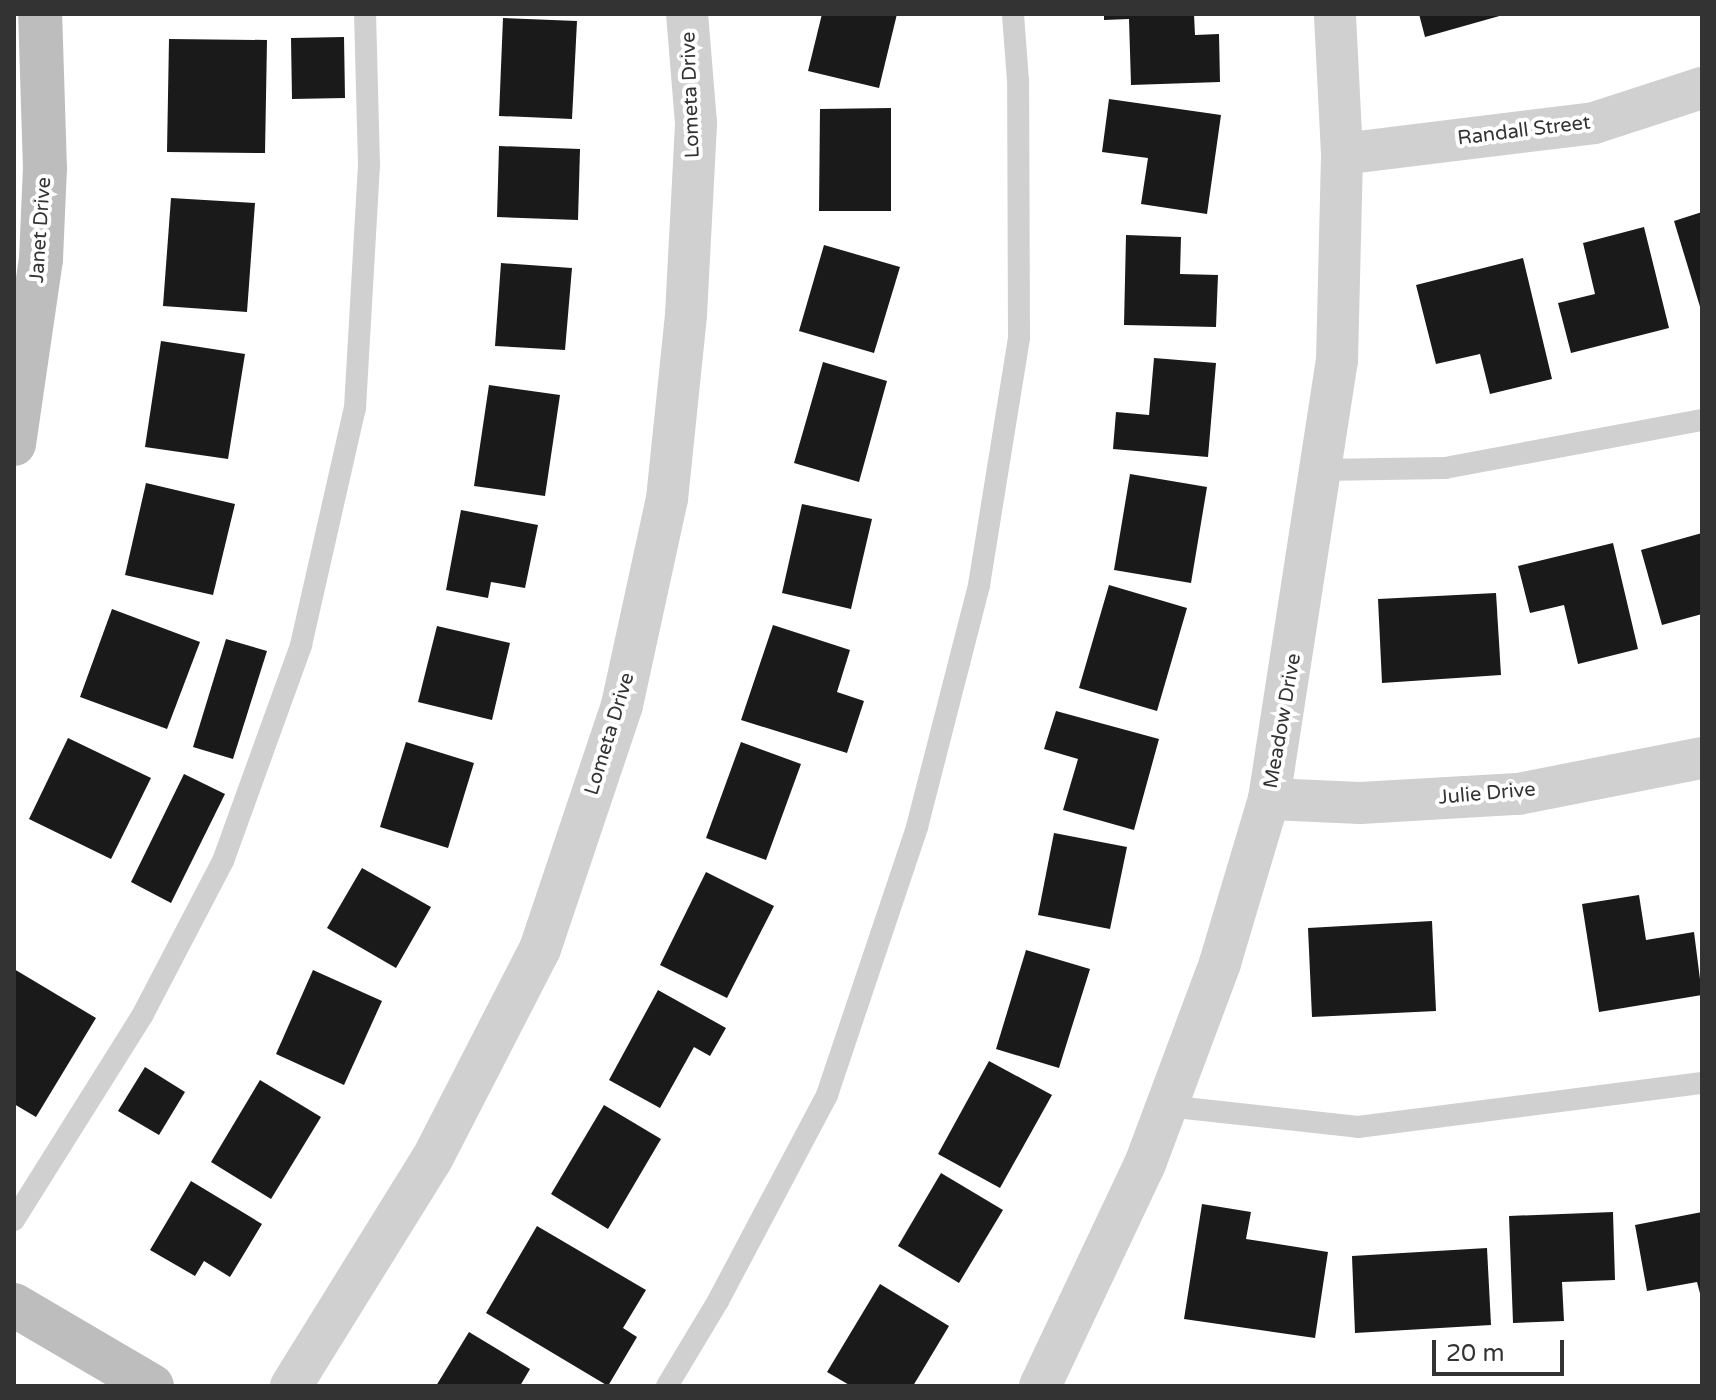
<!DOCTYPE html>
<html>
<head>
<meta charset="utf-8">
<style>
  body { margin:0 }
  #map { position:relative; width:1716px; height:1400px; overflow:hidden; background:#fff; font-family:"Varela Round",sans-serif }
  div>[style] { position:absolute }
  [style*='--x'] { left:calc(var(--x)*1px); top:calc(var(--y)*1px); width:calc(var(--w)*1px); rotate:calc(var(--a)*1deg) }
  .building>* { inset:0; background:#1a1a1a }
  .lane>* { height:22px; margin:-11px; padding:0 11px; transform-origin:11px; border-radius:11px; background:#d0d0d0 }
  .street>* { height:42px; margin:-21px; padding:0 21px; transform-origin:21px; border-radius:21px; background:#d0d0d0 }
  .secondary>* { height:44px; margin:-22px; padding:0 22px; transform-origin:22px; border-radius:22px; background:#bdbdbd }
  span { translate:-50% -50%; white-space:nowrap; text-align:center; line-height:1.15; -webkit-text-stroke:8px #fff; paint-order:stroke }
  .street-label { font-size:20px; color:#333 }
  .frame { position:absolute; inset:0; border:16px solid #333; pointer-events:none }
  .scale { position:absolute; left:1432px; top:1340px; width:132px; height:36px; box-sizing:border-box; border:4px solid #333; border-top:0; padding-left:10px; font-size:24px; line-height:28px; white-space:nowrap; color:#333; -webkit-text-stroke:6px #fff; paint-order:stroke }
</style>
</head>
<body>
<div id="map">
  <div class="building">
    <i style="clip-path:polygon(822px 14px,897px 14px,879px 88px,808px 71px)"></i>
    <i style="clip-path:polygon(1104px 14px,1194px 14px,1195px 35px,1219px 34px,1220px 82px,1131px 85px,1129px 19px,1104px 20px)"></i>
    <i style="clip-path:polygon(1419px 14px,1503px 14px,1503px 15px,1425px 37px)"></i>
    <i style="clip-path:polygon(503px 18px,577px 21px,572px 119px,499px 116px)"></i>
    <i style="clip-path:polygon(344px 37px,345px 98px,292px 99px,291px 38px)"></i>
    <i style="clip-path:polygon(169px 39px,267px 40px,265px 153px,167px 152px)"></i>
    <i style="clip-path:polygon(1109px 99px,1221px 115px,1207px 214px,1141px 204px,1148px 158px,1102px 152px)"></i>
    <i style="clip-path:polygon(891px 108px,891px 211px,819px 211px,820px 109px)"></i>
    <i style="clip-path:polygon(499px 146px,580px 149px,578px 220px,497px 217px)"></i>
    <i style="clip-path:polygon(171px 198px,255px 203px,247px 312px,163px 306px)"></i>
    <i style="clip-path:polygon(1702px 212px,1702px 310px,1701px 310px,1674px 221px)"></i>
    <i style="clip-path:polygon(1644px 227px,1669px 328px,1571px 353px,1558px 303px,1595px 294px,1583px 243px)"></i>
    <i style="clip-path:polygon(1126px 235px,1181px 237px,1180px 274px,1218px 275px,1216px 327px,1124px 325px)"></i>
    <i style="clip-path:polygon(824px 245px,900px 267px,874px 353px,799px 331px)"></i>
    <i style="clip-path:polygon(1523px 258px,1552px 379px,1490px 394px,1480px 354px,1436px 364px,1416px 285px)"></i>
    <i style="clip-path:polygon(501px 263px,572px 268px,565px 350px,495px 346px)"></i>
    <i style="clip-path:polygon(161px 341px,245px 354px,228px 459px,145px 447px)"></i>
    <i style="clip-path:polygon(1154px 358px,1216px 363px,1208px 457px,1113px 449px,1116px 412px,1149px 415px)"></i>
    <i style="clip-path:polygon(823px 362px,887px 381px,859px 482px,794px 463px)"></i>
    <i style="clip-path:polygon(489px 385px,560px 395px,545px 496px,474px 486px)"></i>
    <i style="clip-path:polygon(1130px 474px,1207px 487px,1191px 583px,1114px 570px)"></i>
    <i style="clip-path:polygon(146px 483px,235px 504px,213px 595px,125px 575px)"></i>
    <i style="clip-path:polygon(802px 504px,872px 519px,851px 609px,782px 593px)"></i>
    <i style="clip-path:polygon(461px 510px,538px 525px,525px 588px,491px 582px,488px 598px,446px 590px)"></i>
    <i style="clip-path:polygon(1702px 533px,1702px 614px,1662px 625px,1641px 550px)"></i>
    <i style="clip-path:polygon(1613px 543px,1638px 649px,1578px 664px,1564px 605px,1530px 613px,1518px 566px)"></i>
    <i style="clip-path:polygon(1109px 585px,1187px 608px,1157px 711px,1079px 688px)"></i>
    <i style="clip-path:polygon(1496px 593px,1501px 675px,1382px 683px,1378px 599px)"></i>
    <i style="clip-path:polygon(112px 609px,200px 642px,167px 729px,80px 697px)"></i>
    <i style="clip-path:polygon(773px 625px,850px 650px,837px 692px,864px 701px,847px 753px,741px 720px)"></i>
    <i style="clip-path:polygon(437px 626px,510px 643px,492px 720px,418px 702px)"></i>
    <i style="clip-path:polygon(226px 639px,267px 651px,233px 759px,193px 747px)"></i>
    <i style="clip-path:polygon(1056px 711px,1159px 739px,1134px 830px,1063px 810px,1078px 759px,1044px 749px)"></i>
    <i style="clip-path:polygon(68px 738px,151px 778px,111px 859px,29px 819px)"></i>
    <i style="clip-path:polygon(406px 742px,474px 763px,448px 848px,380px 827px)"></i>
    <i style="clip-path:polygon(741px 742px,801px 764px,766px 860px,706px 838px)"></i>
    <i style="clip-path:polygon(184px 774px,225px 794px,171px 903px,131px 882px)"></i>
    <i style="clip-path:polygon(1054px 833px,1127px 847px,1110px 929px,1038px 915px)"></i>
    <i style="clip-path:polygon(362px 868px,431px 907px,396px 968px,327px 928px)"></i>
    <i style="clip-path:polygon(706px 872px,774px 906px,727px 998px,660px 965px)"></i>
    <i style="clip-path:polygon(1639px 895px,1646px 940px,1694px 932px,1702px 995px,1599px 1012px,1582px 904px)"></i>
    <i style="clip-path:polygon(1432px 921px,1436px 1011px,1312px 1017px,1308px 928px)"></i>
    <i style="clip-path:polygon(1026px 950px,1090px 969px,1059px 1068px,996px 1049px)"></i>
    <i style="clip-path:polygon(14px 969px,96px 1018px,36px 1117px,14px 1104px)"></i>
    <i style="clip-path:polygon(313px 970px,382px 1001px,344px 1085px,276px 1054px)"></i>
    <i style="clip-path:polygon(658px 990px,726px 1028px,710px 1056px,694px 1047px,660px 1108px,609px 1080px)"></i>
    <i style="clip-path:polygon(989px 1061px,1052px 1095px,1000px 1188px,938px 1154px)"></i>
    <i style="clip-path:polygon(145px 1067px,185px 1092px,159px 1135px,118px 1111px)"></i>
    <i style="clip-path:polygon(260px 1080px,321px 1117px,271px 1199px,211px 1162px)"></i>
    <i style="clip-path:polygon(604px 1105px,661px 1139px,608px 1229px,551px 1194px)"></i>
    <i style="clip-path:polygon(941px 1173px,1003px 1210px,959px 1283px,898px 1246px)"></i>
    <i style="clip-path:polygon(191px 1181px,262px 1224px,230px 1277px,204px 1261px,195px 1276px,150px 1250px)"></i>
    <i style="clip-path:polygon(1202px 1204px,1251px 1212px,1246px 1239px,1328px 1252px,1315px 1338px,1184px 1319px)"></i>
    <i style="clip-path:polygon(1613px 1212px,1615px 1280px,1562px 1282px,1564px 1321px,1513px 1323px,1509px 1216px)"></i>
    <i style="clip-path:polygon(1702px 1212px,1702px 1301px,1697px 1282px,1647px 1291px,1635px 1225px)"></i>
    <i style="clip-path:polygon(537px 1226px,646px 1290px,623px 1328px,637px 1337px,608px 1386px,486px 1313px)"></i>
    <i style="clip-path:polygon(1487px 1248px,1491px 1325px,1355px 1333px,1352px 1256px)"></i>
    <i style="clip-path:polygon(880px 1284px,949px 1326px,913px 1386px,851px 1386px,827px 1372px)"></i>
    <i style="clip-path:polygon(469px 1332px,530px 1369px,520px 1386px,436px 1386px)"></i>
  </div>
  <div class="lane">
    <i style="--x:1322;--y:470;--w:123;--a:-0.9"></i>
    <i style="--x:1445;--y:468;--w:261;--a:-10.6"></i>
    <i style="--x:1166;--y:1106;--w:193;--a:6.2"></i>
    <i style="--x:1358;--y:1127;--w:347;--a:-7.3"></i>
    <i style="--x:14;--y:1220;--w:243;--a:-57.9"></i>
    <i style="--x:143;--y:1014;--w:173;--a:-62.4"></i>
    <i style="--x:223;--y:861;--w:230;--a:-70.1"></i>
    <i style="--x:301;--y:645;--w:243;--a:-77.2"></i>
    <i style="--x:355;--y:408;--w:243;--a:-86.7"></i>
    <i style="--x:369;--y:165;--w:151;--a:-91.5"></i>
    <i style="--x:667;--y:1386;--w:99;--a:-59"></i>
    <i style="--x:718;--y:1301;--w:233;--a:-62.1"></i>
    <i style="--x:827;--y:1095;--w:283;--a:-71.4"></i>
    <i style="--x:917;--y:827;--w:250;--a:-75.6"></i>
    <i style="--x:979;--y:585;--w:250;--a:-80.8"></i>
    <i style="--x:1019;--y:338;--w:257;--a:-90.2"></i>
    <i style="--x:1018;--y:81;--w:67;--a:-94.3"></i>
  </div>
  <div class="street">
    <i style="--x:1342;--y:154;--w:254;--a:-7"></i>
    <i style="--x:1594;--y:123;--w:114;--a:-18"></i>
    <i style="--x:1269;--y:799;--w:91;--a:2.5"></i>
    <i style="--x:1360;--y:803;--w:158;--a:-3.3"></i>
    <i style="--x:1518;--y:794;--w:187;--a:-11.1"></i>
    <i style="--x:291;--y:1386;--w:267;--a:-58.2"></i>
    <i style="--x:432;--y:1159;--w:236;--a:-62.8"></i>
    <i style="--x:540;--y:949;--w:257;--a:-71.4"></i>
    <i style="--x:622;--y:705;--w:211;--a:-77.7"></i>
    <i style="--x:667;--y:499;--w:185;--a:-84.1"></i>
    <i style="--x:686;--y:315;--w:192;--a:-87"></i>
    <i style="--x:696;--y:123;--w:109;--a:-94.7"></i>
    <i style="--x:1040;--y:1386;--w:246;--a:-64.7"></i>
    <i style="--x:1145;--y:1164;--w:215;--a:-69.5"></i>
    <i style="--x:1220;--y:963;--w:171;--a:-73.4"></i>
    <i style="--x:1269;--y:799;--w:443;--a:-81.2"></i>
    <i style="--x:1337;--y:361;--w:207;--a:-88.6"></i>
    <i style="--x:1342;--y:154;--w:140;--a:-92.9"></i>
  </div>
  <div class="secondary">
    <i style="--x:14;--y:444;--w:187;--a:-81.7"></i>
    <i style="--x:41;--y:259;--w:90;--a:-87.5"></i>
    <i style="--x:45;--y:169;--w:155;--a:-91.8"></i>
    <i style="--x:14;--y:1305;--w:160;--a:30.4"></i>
  </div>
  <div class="street-label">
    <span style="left:691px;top:95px;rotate:-92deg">Lometa Drive</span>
    <span style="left:1524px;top:131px;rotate:-7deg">Randall Street</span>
    <span style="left:41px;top:230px;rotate:-86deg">Janet Drive</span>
    <span style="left:1283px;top:721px;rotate:-80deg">Meadow Drive</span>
    <span style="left:610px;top:734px;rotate:-73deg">Lometa Drive</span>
    <span style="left:1487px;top:794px;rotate:-5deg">Julie Drive</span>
  </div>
  <div class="frame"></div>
  <div class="scale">20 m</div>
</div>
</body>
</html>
